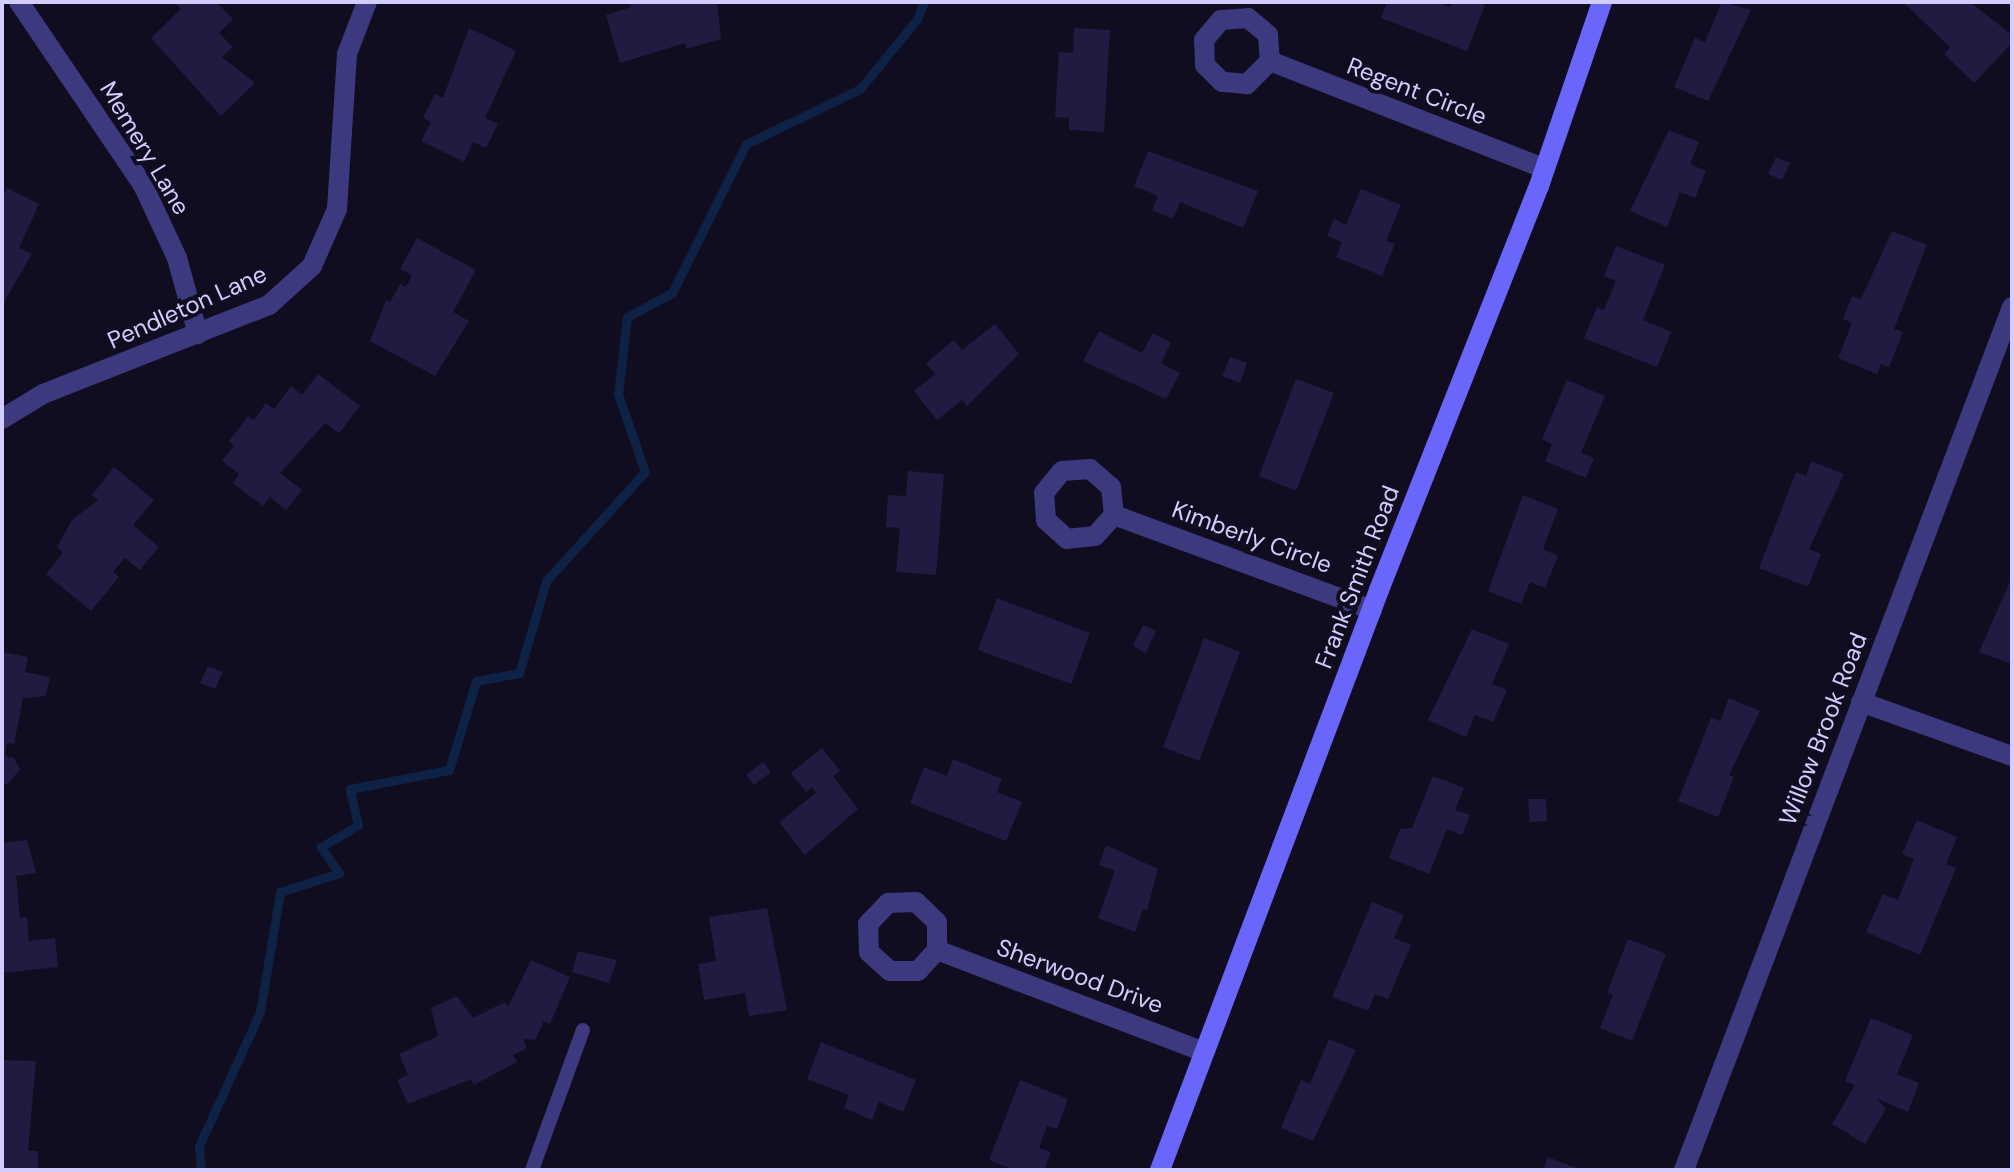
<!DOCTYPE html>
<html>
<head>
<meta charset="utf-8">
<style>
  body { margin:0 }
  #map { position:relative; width:2014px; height:1172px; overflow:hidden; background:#100d20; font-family:"DM Sans",sans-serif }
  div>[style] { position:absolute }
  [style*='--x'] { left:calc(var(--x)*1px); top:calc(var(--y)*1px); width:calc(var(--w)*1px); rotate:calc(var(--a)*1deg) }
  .stream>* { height:9px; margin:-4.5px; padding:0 4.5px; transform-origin:4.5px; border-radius:4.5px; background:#0d2244 }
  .building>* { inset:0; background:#221a41 }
  .lane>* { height:14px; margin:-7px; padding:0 7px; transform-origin:7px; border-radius:7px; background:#3c397e }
  .street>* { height:20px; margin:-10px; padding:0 10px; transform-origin:10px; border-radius:10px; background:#3c397e }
  .secondary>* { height:20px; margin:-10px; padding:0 10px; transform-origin:10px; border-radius:10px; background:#6a66fc }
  span { translate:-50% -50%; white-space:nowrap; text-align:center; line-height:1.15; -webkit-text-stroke:8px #100d20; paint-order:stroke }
  .street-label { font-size:24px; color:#d3cdfe }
  .frame { position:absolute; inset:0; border:4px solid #d3cdfe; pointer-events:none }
</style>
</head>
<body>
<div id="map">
  <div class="stream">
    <i style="--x:201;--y:1170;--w:24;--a:-95"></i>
    <i style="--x:199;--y:1146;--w:147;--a:-65.5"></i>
    <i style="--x:260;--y:1012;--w:122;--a:-80.5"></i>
    <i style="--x:280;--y:892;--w:62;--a:-17.9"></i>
    <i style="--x:339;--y:873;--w:32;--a:-125"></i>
    <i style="--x:321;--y:847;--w:43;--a:-30.7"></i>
    <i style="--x:358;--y:825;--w:37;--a:-103"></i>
    <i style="--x:350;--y:789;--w:101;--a:-10.9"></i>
    <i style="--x:449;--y:770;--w:93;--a:-73.1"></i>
    <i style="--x:476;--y:681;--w:44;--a:-10.5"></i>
    <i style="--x:519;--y:673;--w:96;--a:-73.6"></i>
    <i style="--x:546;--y:581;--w:147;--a:-47.8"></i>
    <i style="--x:645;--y:472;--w:83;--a:-109.1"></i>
    <i style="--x:618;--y:394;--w:78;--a:-83.3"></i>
    <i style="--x:627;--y:317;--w:51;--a:-28.1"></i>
    <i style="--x:672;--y:293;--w:166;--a:-63.6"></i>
    <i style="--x:746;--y:144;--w:127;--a:-25.8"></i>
    <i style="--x:860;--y:89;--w:90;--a:-50.8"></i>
    <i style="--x:917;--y:19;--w:18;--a:-68"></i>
  </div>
  <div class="building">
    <i style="clip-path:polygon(174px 2px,216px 2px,233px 19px,219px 33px,233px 47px,222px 57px,255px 83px,221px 116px,151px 38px,181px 9px)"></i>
    <i style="clip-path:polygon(630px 2px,717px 2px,721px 39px,686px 49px,685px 43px,620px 63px,606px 15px,631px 7px)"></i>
    <i style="clip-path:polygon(1387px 2px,1436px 2px,1450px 7px,1452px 2px,1486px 2px,1467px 51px,1381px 18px)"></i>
    <i style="clip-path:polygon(1722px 2px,1751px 10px,1708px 101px,1674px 87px,1695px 38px,1705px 42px)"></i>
    <i style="clip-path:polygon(1903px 2px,1970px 2px,2012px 35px,2012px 43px,1974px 83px,1944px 54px,1950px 47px)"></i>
    <i style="clip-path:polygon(469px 28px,516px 51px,485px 118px,498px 124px,486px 148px,473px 142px,464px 162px,421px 141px,431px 122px,423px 118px,435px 94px,443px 98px)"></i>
    <i style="clip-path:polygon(1074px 28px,1110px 30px,1104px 132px,1069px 130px,1069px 118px,1055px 117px,1059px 52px,1073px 53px)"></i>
    <i style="clip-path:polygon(1669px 130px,1699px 142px,1690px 164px,1706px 171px,1695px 198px,1680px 192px,1667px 227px,1630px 211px)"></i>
    <i style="clip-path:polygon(1148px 151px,1258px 191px,1243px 228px,1180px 202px,1173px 219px,1152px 210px,1158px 196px,1134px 186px)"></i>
    <i style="clip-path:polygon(1776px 157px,1790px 163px,1782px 180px,1768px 174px)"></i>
    <i style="clip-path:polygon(7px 188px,39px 204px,19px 248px,32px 254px,5px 300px,2px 316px,2px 198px)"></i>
    <i style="clip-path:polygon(1361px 189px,1401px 205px,1386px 241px,1395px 244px,1382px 276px,1336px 257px,1342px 242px,1327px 236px,1334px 219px,1346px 225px)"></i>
    <i style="clip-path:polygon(1892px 231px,1927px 245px,1894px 329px,1903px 332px,1889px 367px,1881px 364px,1877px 374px,1838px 358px,1852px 323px,1843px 319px,1852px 296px,1861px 299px)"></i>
    <i style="clip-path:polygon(417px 238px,476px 270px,453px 312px,469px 321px,435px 376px,370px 341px,386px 300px,390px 302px,400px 284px,406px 287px,412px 275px,400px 269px)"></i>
    <i style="clip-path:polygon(1616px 246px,1665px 265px,1643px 320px,1671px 332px,1657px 367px,1584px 338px,1597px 307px,1604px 310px,1616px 281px,1604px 276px)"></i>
    <i style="clip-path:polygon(995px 324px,1019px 354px,967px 406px,962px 400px,937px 420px,914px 391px,935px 374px,926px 363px,954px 340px,962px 350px)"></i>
    <i style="clip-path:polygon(1099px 331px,1142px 353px,1153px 333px,1171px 343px,1161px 363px,1180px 373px,1166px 399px,1083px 361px)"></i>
    <i style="clip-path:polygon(1230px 357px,1247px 363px,1240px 383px,1222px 376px)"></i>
    <i style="clip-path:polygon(318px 374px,360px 406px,339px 433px,325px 423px,280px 473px,302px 490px,286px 510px,270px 497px,263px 506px,233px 483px,239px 474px,222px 461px,234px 446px,229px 441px,248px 416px,254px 420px,266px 403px,274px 409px,291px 386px,302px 395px)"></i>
    <i style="clip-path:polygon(1296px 379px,1334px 393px,1296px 491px,1259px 476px)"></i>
    <i style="clip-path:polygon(1567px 380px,1605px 396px,1581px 453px,1594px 458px,1586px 478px,1545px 461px,1552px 444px,1542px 439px)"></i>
    <i style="clip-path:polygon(1811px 461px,1844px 474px,1809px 549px,1821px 554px,1808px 587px,1759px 568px,1796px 472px,1806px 476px)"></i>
    <i style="clip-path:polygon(114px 467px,154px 500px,133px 525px,159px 547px,140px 570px,125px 558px,113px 572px,119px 577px,91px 611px,46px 574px,63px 553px,57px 547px,72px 520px,98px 500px,92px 495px)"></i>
    <i style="clip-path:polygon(908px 471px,944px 474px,936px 575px,896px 572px,900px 528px,886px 527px,888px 495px,906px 496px)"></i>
    <i style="clip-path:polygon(1523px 495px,1558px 509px,1543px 549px,1558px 556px,1545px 588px,1530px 582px,1521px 604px,1488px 591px)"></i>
    <i style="clip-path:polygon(2012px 577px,2012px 664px,1979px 652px)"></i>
    <i style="clip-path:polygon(997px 598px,1090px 633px,1071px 684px,978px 650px)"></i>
    <i style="clip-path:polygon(1143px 625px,1156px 631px,1146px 653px,1133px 646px)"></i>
    <i style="clip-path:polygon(1472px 629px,1509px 644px,1492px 684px,1507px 690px,1493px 722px,1475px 715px,1466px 737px,1428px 720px)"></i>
    <i style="clip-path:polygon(1204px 638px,1240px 652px,1199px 761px,1163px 747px)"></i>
    <i style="clip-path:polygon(2px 652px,28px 657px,25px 672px,50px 677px,46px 696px,23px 698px,14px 744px,7px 743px,5px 756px,14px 758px,20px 769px,8px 784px,2px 783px)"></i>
    <i style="clip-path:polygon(208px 666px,223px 672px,215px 689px,200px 683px)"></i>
    <i style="clip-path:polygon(1729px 698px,1760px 711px,1729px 775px,1734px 777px,1718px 817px,1678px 801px,1711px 718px,1720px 721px)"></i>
    <i style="clip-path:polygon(822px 748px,840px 771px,833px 776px,858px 809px,805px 855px,779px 822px,816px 793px,812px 787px,806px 792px,791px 773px)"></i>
    <i style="clip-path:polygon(953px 759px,1002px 779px,997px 792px,1022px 802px,1006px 841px,910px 803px,924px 767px,947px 776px)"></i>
    <i style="clip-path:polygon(763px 762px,771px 772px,754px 785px,746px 775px)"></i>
    <i style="clip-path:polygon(1433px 776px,1464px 788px,1455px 810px,1470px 815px,1462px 835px,1447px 829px,1429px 874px,1389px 858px,1400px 829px,1412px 828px)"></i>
    <i style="clip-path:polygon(1528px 799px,1546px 799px,1547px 821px,1530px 822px)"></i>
    <i style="clip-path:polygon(1917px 820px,1957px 837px,1946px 864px,1956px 868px,1920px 955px,1866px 932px,1883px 894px,1898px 900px,1914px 859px,1902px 854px)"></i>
    <i style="clip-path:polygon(27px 840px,36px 873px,16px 876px,20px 918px,27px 917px,29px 941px,55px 938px,58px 967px,2px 973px,2px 843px)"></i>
    <i style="clip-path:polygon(1106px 845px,1158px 869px,1147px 910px,1143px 909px,1135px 932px,1098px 918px,1115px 871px,1099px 865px)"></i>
    <i style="clip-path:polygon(1372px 902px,1404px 915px,1394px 938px,1411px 945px,1388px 999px,1375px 994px,1368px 1011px,1332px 997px)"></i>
    <i style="clip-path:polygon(767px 908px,787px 1010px,749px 1016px,745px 993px,704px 1000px,698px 964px,716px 961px,709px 917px)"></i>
    <i style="clip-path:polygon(1628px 939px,1666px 954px,1632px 1041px,1600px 1028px,1613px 995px,1607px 993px)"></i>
    <i style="clip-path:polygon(578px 951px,617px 960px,609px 983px,572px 972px)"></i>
    <i style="clip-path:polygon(531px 960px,570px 977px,550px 1024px,544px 1021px,535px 1040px,523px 1039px,527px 1048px,513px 1055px,517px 1062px,474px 1085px,471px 1079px,408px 1104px,397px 1080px,408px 1075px,399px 1054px,438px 1036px,431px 1008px,457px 996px,473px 1018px,505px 1002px,508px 1007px)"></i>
    <i style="clip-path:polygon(1871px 1018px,1913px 1035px,1897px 1074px,1919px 1083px,1908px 1112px,1876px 1098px,1886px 1109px,1865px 1144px,1832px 1124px,1855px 1085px,1845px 1081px)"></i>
    <i style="clip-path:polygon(1329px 1039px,1356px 1050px,1313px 1141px,1281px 1128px,1301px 1080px,1310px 1084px)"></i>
    <i style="clip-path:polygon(821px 1042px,916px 1080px,903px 1112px,879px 1102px,872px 1120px,844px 1108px,849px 1095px,807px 1079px)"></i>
    <i style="clip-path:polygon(2px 1060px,36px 1061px,28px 1151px,38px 1151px,38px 1170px,2px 1170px)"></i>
    <i style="clip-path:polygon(1020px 1080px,1068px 1099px,1057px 1129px,1047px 1126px,1039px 1148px,1051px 1152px,1044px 1170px,1014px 1170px,989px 1160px)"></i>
    <i style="clip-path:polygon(1548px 1157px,1581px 1170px,1543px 1170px)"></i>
  </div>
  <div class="lane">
    <i style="--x:532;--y:1170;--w:149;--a:-70"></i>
  </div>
  <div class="street">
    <i style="--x:19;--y:2;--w:221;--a:55.9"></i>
    <i style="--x:143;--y:185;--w:81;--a:65"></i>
    <i style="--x:177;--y:258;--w:79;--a:74.6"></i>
    <i style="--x:1270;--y:61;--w:33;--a:135"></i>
    <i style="--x:1247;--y:84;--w:25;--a:-175"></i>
    <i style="--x:1222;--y:82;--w:24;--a:-135"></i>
    <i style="--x:1205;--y:65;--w:25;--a:-92"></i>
    <i style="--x:1204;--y:40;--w:26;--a:-50"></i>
    <i style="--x:1221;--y:20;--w:27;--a:-4"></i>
    <i style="--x:1248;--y:18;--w:26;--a:40"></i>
    <i style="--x:1268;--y:35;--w:26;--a:86"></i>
    <i style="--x:1270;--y:61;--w:295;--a:21.4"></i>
    <i style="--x:2;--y:419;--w:48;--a:-31.4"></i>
    <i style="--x:43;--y:394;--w:243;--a:-21.5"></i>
    <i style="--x:269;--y:305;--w:58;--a:-42.2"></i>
    <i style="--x:312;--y:266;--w:62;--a:-66.3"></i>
    <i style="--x:337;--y:209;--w:155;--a:-86.3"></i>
    <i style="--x:347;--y:54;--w:56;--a:-69"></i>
    <i style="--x:1114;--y:515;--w:28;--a:132"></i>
    <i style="--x:1095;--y:536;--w:28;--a:174"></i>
    <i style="--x:1067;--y:539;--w:28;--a:-138"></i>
    <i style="--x:1046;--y:520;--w:27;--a:-94"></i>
    <i style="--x:1044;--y:493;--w:28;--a:-51"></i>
    <i style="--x:1062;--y:471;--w:28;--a:-4"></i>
    <i style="--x:1090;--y:469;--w:28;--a:41"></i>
    <i style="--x:1111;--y:487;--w:28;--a:84"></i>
    <i style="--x:1114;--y:515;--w:275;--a:20.2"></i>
    <i style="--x:1861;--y:702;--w:160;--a:19.7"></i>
    <i style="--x:937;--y:950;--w:28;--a:132"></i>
    <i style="--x:918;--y:971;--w:28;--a:180"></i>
    <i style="--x:890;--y:971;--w:28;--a:-138"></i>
    <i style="--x:869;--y:952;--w:28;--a:-92"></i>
    <i style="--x:868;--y:924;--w:29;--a:-46"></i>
    <i style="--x:888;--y:903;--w:28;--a:-2"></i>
    <i style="--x:916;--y:902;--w:29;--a:44"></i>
    <i style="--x:937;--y:922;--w:28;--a:90"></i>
    <i style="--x:937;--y:950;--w:286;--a:20.9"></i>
    <i style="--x:1684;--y:1170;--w:923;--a:-69.19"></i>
  </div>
  <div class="secondary">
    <i style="--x:1160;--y:1170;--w:620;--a:-69.31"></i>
    <i style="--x:1379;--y:590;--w:435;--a:-68.4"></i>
    <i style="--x:1539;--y:186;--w:194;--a:-71.1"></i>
  </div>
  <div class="street-label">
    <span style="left:1417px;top:91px;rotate:21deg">Regent Circle</span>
    <span style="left:145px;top:148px;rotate:59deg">Memery Lane</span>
    <span style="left:187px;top:307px;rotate:-24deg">Pendleton Lane</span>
    <span style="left:1252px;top:537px;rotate:20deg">Kimberly Circle</span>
    <span style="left:1357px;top:577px;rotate:-69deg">Frank Smith Road</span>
    <span style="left:1823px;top:729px;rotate:-69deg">Willow Brook Road</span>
    <span style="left:1080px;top:976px;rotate:20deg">Sherwood Drive</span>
  </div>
  <div class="frame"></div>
</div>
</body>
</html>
